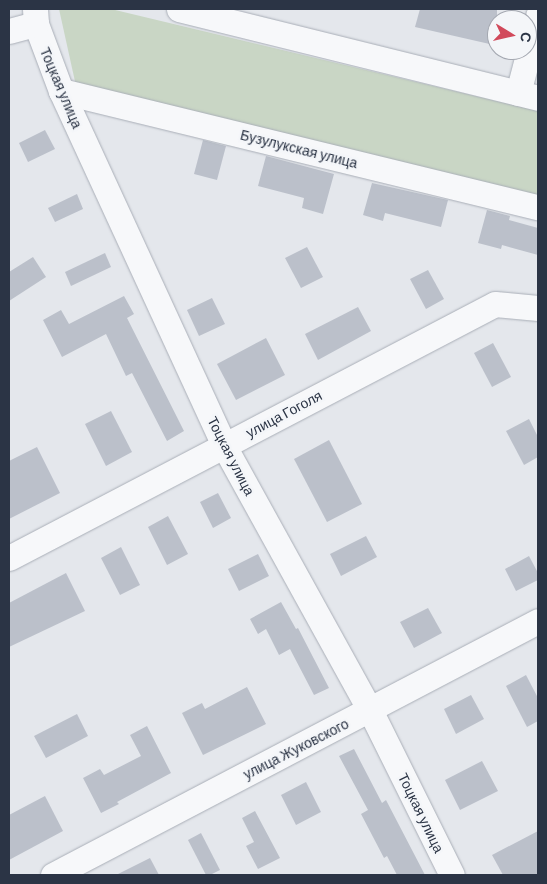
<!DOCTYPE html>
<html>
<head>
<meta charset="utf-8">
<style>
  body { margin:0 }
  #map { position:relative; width:547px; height:884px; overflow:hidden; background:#e4e7ec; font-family:Barlow,sans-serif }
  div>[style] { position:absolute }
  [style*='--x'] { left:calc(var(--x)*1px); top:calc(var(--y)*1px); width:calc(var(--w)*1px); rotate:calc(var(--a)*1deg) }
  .green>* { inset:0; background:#c9d6c5 }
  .building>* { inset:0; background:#bbc0ca }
  .roads { filter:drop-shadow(0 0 1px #a9aeb7) drop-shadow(0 0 1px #a9aeb7) }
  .minor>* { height:25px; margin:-12.5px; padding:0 12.5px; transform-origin:12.5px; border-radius:12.5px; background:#f7f8fa }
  span { translate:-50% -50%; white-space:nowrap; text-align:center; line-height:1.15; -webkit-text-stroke:5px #f4f6f9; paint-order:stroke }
  .street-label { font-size:14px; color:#2b3445 }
  .frame { position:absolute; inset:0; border:10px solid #2b3445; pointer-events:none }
  .north { position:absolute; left:487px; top:10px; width:50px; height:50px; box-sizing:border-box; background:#f4f6f9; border:1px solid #a4a8b1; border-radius:50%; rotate:99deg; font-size:14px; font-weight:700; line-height:20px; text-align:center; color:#2b3445 }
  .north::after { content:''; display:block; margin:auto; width:18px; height:22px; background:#d1495b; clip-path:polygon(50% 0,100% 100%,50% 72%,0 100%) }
</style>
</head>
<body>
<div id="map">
  <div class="green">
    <i style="clip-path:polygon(59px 9px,111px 9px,538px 111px,538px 197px,76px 86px)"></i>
  </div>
  <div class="building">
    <i style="clip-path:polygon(420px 9px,497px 9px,497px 33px,494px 45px,415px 27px)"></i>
    <i style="clip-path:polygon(45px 130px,55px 149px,28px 162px,19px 143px)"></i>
    <i style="clip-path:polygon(203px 140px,226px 146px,217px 180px,194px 174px)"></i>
    <i style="clip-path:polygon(266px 156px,334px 174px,323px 214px,302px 208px,304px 198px,258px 186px)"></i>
    <i style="clip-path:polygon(372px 183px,448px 200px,441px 227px,385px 213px,383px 221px,363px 215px)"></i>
    <i style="clip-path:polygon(77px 194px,83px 209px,55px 222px,48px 208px)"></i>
    <i style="clip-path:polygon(487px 210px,510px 216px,509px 220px,538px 228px,538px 255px,502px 245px,501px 249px,478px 243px)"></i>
    <i style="clip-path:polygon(307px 247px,323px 277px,301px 288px,285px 258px)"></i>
    <i style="clip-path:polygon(105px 253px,111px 267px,71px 286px,65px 272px)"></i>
    <i style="clip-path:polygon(33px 257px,46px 277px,9px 301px,9px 272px)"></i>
    <i style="clip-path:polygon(428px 270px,444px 299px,426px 309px,410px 279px)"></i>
    <i style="clip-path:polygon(124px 296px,134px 314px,127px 318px,184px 431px,167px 441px,132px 373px,126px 376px,106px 334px,62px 357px,43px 320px,61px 310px,69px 324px)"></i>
    <i style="clip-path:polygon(212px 298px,225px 324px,199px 336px,187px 310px)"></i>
    <i style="clip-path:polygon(358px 307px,371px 331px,318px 360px,305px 334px)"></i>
    <i style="clip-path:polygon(266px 338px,285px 375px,236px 400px,217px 364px)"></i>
    <i style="clip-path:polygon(493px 343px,511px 377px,492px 387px,474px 353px)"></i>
    <i style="clip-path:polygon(111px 411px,132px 452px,106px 466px,85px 424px)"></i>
    <i style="clip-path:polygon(529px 419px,538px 437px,538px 457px,524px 465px,506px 431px)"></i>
    <i style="clip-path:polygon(329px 440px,362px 504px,327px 522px,294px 459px)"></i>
    <i style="clip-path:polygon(37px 447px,60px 493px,9px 519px,9px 461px)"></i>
    <i style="clip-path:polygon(218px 493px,231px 518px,213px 528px,200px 502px)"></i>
    <i style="clip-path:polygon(168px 516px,188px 554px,167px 565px,148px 527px)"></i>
    <i style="clip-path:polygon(366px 536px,377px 557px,341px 576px,330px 554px)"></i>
    <i style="clip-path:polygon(121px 547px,140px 585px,120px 595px,101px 558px)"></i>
    <i style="clip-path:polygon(258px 554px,269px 576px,239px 591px,228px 569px)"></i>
    <i style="clip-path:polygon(529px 556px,538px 573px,538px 580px,516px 591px,505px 569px)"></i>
    <i style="clip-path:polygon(66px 573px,85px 611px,9px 647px,9px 603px)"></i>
    <i style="clip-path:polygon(281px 602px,296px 629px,298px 628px,329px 688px,314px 695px,290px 649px,279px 655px,266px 629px,258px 634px,250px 619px)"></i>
    <i style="clip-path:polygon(428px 608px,442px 633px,414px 648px,400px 622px)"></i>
    <i style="clip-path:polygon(526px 675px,538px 698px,538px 721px,527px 727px,506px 686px)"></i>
    <i style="clip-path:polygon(247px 687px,266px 724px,203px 755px,182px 713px,202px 703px,205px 709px)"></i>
    <i style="clip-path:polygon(471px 695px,484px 719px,456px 734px,444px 709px)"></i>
    <i style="clip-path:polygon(77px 714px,88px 736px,46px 758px,34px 736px)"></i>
    <i style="clip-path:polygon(147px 726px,171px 773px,117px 802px,119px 804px,101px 813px,83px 778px,100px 769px,104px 775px,141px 756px,130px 735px)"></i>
    <i style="clip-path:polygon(354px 749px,382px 803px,386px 800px,425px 875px,397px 875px,387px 856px,384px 858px,361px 814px,368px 810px,339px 756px)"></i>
    <i style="clip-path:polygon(482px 761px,498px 791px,460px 810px,445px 780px)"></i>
    <i style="clip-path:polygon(306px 782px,321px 812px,296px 825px,281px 795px)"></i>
    <i style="clip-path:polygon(45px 796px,63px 831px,9px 860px,9px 815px)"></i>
    <i style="clip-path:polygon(255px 811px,280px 858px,258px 869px,246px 846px,254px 842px,242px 818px)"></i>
    <i style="clip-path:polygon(538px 831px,538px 875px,503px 875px,492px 855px)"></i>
    <i style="clip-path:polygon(201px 833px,220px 870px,210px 875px,206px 875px,188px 840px)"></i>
    <i style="clip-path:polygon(150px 858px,159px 875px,116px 875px)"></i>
  </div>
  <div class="roads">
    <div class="minor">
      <i style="--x:35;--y:9;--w:15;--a:86"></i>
      <i style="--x:36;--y:24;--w:72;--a:69.5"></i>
      <i style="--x:61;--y:91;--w:391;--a:65.3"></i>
      <i style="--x:224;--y:446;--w:302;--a:61.1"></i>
      <i style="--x:370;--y:710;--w:184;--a:63.6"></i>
      <i style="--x:179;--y:9;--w:370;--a:13.9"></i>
      <i style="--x:9;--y:31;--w:28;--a:-15"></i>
      <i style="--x:61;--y:91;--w:491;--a:13.7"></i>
      <i style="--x:518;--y:93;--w:80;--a:-75.4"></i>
      <i style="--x:9;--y:558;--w:548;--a:-27.59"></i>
      <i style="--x:495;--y:304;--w:43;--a:5.3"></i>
      <i style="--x:53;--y:875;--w:547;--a:-27.64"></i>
    </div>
  </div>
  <div class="street-label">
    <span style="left:61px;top:88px;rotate:67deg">Тоцкая улица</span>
    <span style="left:299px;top:149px;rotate:14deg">Бузулукская улица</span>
    <span style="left:284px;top:414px;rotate:-28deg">улица Гоголя</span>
    <span style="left:231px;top:456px;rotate:63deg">Тоцкая улица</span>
    <span style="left:296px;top:749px;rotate:-27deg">улица Жуковского</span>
    <span style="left:421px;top:813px;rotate:64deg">Тоцкая улица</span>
  </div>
  <div class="frame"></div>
  <div class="north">С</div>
</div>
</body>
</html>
